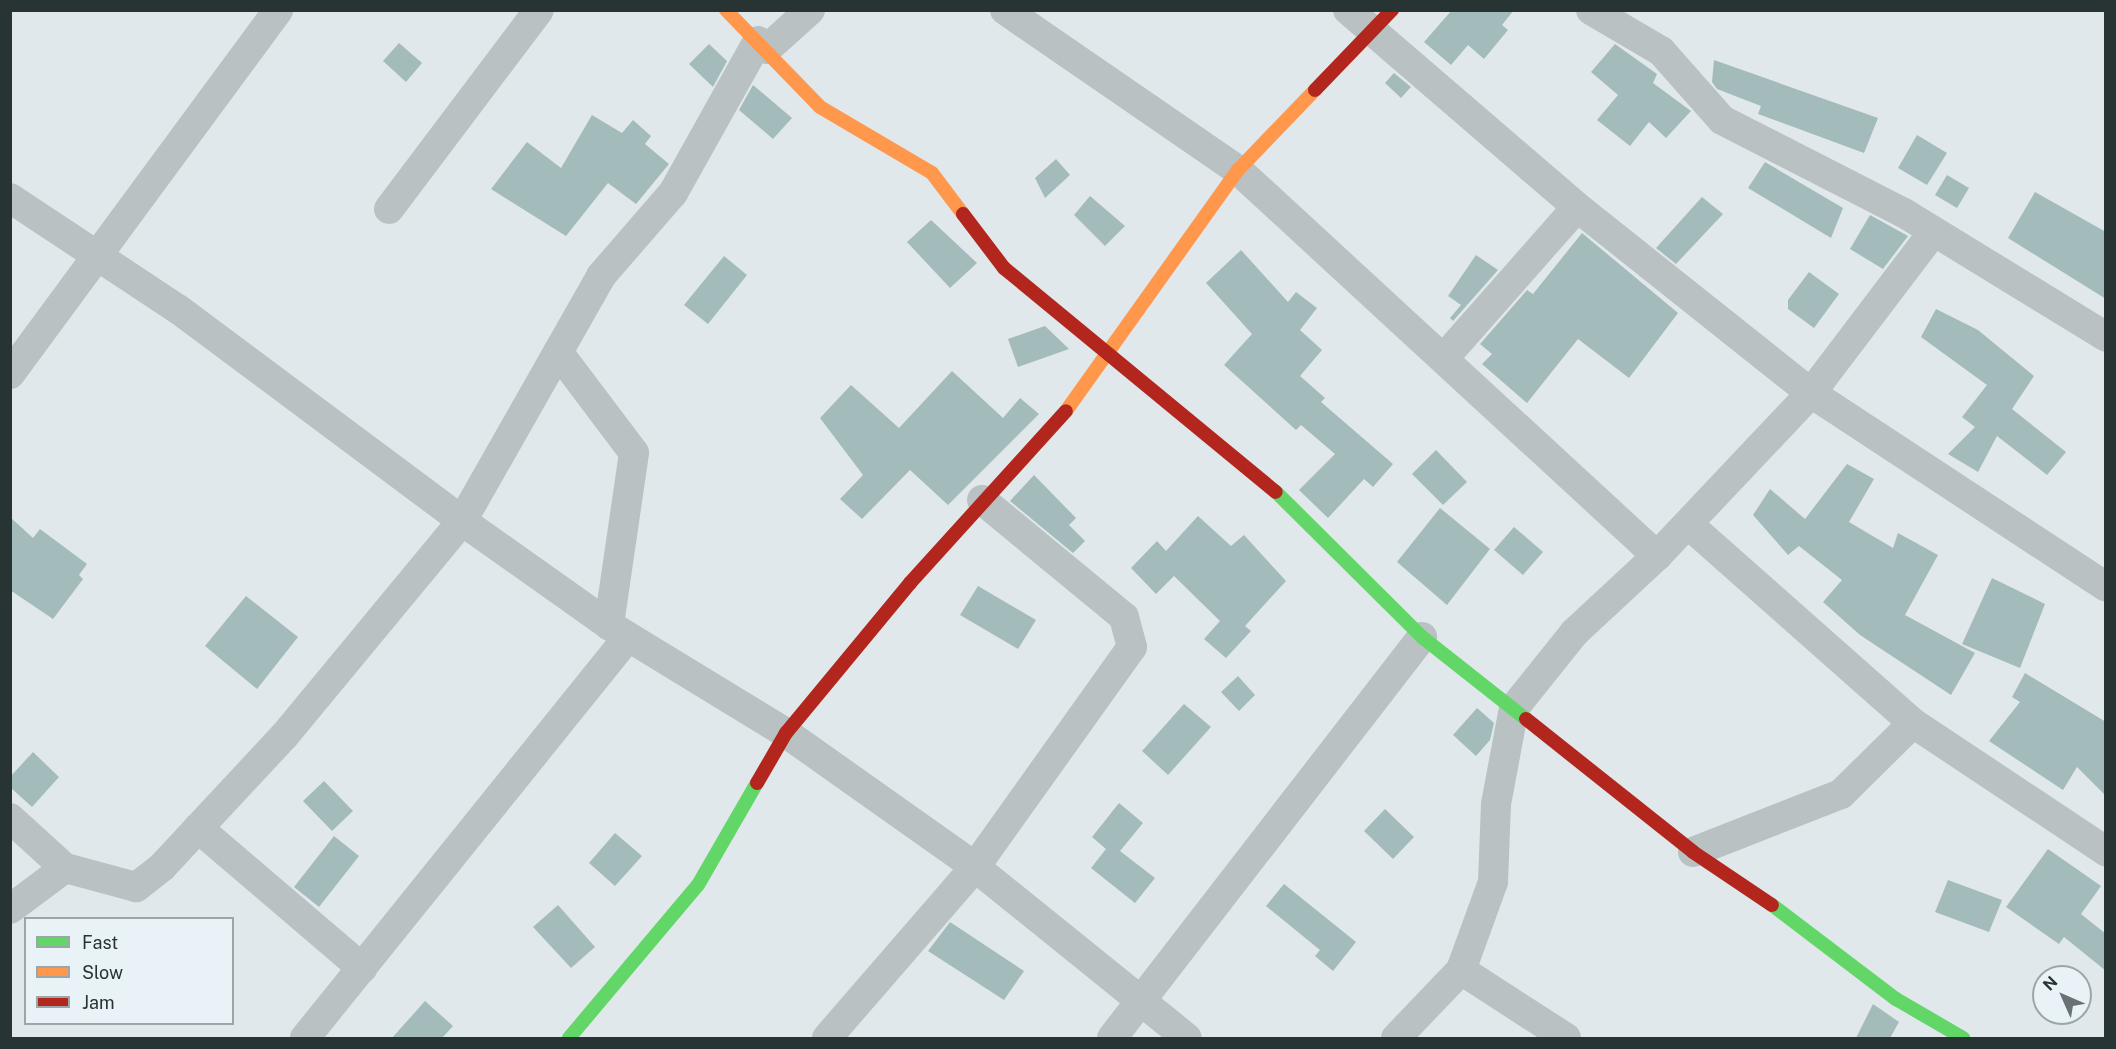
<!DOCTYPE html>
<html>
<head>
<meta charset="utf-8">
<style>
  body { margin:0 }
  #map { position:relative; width:2116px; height:1049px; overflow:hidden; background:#e0e8eb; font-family:"Public Sans",sans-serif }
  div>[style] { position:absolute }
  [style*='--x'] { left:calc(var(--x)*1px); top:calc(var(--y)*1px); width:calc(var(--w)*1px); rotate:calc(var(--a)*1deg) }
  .building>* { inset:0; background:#a4bbbc }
  .street>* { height:30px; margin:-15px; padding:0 15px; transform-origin:15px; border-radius:15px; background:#b9c1c3 }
  .fast>* { height:14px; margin:-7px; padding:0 7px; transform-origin:7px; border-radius:7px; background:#63d668 }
  .slow>* { height:14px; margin:-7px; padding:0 7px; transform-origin:7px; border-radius:7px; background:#ff974d }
  .jam>* { height:14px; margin:-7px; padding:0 7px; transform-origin:7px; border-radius:7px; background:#b3261e }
  span { translate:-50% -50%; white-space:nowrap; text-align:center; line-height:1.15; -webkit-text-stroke:4.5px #e8f2f7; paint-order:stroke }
  .frame { position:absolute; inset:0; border:12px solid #283334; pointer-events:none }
  .legend { position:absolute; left:24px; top:917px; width:210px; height:108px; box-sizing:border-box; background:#e8f2f7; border:2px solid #9ba6a9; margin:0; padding:8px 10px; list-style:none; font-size:18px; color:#283334 }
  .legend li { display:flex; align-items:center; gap:12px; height:30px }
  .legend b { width:30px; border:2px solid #9ba6a9 }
  .north { position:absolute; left:2032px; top:965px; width:60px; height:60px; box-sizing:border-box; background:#e8f2f7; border:2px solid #9ba6a9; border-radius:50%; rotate:315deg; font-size:16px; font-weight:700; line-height:24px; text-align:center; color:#283334 }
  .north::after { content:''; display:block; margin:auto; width:21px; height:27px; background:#687274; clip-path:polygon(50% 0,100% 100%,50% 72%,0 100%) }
</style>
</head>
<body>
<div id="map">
  <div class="building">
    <i style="clip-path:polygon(1452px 10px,1514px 10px,1502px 25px,1508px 30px,1484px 59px,1468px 45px,1451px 65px,1424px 42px)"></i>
    <i style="clip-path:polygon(399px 43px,422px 63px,406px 82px,383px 61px)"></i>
    <i style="clip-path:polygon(709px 44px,727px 61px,713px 87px,689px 64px)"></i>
    <i style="clip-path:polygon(1615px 44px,1657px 74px,1653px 83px,1691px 111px,1666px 138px,1649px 122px,1630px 146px,1597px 120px,1618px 95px,1591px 72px)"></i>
    <i style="clip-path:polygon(1714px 60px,1878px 118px,1864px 153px,1758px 114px,1761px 106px,1717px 89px,1712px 82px)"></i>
    <i style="clip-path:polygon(1394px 73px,1411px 87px,1401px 98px,1385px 83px)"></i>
    <i style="clip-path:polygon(753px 85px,792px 118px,773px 139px,739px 110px)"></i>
    <i style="clip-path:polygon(592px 115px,622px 133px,633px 120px,651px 136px,645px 144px,669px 164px,636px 204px,608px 183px,566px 236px,491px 189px,527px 142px,561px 168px)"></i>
    <i style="clip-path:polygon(1917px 135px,1947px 153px,1927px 185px,1898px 168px)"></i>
    <i style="clip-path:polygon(1056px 159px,1070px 175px,1045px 198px,1035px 178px)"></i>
    <i style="clip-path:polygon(1765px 162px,1843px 208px,1831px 238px,1748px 188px)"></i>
    <i style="clip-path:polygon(1947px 175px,1969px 188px,1957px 208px,1935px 195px)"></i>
    <i style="clip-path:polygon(2035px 192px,2106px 232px,2106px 299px,2008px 238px)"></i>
    <i style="clip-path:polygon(1090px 196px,1125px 226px,1105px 246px,1074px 215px)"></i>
    <i style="clip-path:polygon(1702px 197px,1723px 214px,1676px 264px,1656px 248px)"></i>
    <i style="clip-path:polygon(1870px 215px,1908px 236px,1883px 269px,1850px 249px)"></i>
    <i style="clip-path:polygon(931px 220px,977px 263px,950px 288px,907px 242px)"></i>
    <i style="clip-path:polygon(1582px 233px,1678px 313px,1629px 378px,1578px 339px,1527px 403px,1482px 364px,1492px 354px,1480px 344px,1527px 290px,1533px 294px)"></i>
    <i style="clip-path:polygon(1241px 250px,1288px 302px,1296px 292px,1317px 308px,1300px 330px,1322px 350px,1300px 376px,1325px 398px,1321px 402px,1393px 464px,1373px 487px,1364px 479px,1328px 518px,1299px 490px,1335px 454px,1301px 425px,1296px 430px,1224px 365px,1252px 334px,1206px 283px)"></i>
    <i style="clip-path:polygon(1476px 255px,1498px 270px,1453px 321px,1450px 318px,1461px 305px,1448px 296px)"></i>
    <i style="clip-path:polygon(724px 256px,747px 275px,708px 324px,684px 305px)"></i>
    <i style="clip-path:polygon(1809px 272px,1839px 294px,1814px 328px,1788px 309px,1788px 300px)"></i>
    <i style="clip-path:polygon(1936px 309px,1978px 330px,2034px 376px,2012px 409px,2066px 452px,2047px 475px,1997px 436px,1978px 472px,1948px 454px,1975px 427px,1962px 417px,1987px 385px,1921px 337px)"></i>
    <i style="clip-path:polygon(1045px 326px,1069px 349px,1018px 367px,1008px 339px)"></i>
    <i style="clip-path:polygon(952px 371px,1003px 418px,1020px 398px,1039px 414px,948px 505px,910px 470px,862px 519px,840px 499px,863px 475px,820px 418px,851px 385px,899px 428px)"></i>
    <i style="clip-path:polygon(1436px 450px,1467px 482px,1443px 505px,1412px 474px)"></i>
    <i style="clip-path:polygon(1847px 464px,1874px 479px,1849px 522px,1893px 548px,1898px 533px,1938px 555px,1905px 615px,1975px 653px,1951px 695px,1860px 635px,1823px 602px,1842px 580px,1799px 546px,1788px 555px,1753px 515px,1770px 489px,1805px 519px)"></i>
    <i style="clip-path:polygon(1034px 475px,1076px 518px,1069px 525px,1085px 541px,1073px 553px,1010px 501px)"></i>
    <i style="clip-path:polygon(1440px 508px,1490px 549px,1447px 605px,1397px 562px)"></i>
    <i style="clip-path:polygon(1198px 516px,1231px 546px,1244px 535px,1286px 581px,1245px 626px,1251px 631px,1226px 658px,1204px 639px,1220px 621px,1174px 576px,1156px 594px,1131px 568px,1157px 541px,1166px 551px)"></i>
    <i style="clip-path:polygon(10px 517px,33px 538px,40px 529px,87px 564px,79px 575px,83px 579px,53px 619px,10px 590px)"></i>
    <i style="clip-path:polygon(1514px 527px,1543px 552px,1523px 575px,1494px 550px)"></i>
    <i style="clip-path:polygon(1992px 578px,2045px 604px,2020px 668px,1962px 644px)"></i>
    <i style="clip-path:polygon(978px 586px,1036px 620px,1018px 649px,960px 615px)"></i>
    <i style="clip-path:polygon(246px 596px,298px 637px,257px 689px,205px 646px)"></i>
    <i style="clip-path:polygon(2025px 673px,2106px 722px,2106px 796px,2077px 767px,2063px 790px,1989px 741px,2020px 702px,2012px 697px)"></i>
    <i style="clip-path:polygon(1238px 676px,1255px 695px,1239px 711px,1221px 692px)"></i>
    <i style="clip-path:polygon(1184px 704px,1211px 727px,1168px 775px,1142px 751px)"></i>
    <i style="clip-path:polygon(1477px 708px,1494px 723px,1490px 740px,1476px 756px,1453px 735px)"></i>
    <i style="clip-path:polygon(33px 752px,59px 777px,32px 807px,10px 787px,10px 777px)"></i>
    <i style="clip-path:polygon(324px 781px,353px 811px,332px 831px,303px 801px)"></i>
    <i style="clip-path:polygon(1119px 803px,1143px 823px,1120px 851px,1155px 878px,1135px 903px,1091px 868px,1106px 849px,1092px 837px)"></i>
    <i style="clip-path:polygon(1385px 809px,1414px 837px,1393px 859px,1364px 831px)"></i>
    <i style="clip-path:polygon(615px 833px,642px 856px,615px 886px,589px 863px)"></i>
    <i style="clip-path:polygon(334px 836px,359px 856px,319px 907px,294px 887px)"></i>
    <i style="clip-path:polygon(2048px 849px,2101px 886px,2081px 914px,2106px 934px,2106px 971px,2064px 937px,2059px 944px,2006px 907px)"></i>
    <i style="clip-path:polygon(1948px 880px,2002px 900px,1989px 932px,1935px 912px)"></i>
    <i style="clip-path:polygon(1284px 884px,1356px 942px,1333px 971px,1315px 956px,1320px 950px,1266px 906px)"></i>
    <i style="clip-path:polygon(558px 905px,595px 947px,571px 968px,533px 927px)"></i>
    <i style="clip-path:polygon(950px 922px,1024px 971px,1004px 1000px,928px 951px)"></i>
    <i style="clip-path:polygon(425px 1001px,453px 1026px,442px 1038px,392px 1038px)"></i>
    <i style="clip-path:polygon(1873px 1004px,1899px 1022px,1890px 1038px,1856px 1038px)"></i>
  </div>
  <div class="street">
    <i style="--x:1005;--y:10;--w:283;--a:34.5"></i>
    <i style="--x:1238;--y:170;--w:570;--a:42.65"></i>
    <i style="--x:1348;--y:10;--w:302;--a:40.7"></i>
    <i style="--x:1577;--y:207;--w:299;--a:38.5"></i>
    <i style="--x:1811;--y:393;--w:353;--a:33.3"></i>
    <i style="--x:1591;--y:10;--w:81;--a:30.4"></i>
    <i style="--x:1661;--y:51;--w:92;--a:48.5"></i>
    <i style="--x:1722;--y:120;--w:204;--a:27.1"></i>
    <i style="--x:1904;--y:213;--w:237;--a:31.5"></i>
    <i style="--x:767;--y:49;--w:58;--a:-42.2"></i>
    <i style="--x:10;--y:198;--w:201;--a:33.5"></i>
    <i style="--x:178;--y:309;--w:354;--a:36.7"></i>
    <i style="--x:462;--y:521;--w:279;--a:129.6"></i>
    <i style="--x:284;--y:736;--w:179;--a:133"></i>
    <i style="--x:162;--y:867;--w:33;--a:142"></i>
    <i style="--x:136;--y:887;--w:73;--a:-165"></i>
    <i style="--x:65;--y:868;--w:69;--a:143.3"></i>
    <i style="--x:389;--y:209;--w:249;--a:-53"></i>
    <i style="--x:558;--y:352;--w:126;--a:53"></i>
    <i style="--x:634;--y:453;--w:174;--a:98.3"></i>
    <i style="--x:609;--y:625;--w:207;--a:31.4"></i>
    <i style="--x:786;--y:733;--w:232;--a:35.3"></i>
    <i style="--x:975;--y:867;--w:272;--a:38.9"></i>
    <i style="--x:1444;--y:358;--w:201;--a:-48.6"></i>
    <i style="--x:10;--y:374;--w:452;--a:-53.6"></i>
    <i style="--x:1688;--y:524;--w:300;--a:41.5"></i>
    <i style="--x:1913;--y:723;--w:232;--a:33.6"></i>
    <i style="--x:609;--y:625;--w:180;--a:-144.7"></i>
    <i style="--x:462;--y:521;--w:282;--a:-60.4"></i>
    <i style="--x:601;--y:276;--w:110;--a:-49.1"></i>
    <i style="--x:673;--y:193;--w:174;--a:-60.8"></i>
    <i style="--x:10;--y:818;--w:74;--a:42.3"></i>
    <i style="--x:198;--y:828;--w:216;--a:40.5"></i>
    <i style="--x:1693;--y:852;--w:159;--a:-21.4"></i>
    <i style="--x:1841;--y:794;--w:101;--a:-44.6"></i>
    <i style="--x:1461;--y:970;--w:94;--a:-70"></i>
    <i style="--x:1493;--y:882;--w:78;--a:-87.8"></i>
    <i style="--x:1496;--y:804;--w:98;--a:-79.4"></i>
    <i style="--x:1514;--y:708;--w:96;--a:-51.3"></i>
    <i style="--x:1574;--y:633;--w:113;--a:-42.9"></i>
    <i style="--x:1657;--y:556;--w:224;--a:-46.6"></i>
    <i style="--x:1811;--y:393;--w:202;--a:-52.8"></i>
    <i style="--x:305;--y:1038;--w:515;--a:-51.15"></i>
    <i style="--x:827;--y:1038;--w:226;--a:-49.1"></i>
    <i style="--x:975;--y:867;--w:270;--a:-54.5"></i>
    <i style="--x:1132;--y:647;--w:31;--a:-105"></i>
    <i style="--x:1124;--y:617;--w:184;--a:-140.5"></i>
    <i style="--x:1112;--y:1038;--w:507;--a:-52.29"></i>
    <i style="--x:1396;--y:1038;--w:94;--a:-46.3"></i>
    <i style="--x:1461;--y:970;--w:125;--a:32.9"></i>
  </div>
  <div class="fast">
    <i style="--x:1276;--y:492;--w:206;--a:44.8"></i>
    <i style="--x:1422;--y:637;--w:132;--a:38.3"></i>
    <i style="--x:1772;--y:905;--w:156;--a:37.2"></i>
    <i style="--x:1896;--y:999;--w:78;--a:30.2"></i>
    <i style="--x:569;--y:1038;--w:200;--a:-49.9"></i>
    <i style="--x:698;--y:885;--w:118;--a:-60"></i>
  </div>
  <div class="slow">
    <i style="--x:726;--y:10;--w:135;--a:45.9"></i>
    <i style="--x:820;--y:107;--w:130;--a:30.5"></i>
    <i style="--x:932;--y:173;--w:51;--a:52.9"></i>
    <i style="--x:1066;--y:411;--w:296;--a:-54.5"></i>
    <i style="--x:1238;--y:170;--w:111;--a:-46.1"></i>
  </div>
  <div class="jam">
    <i style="--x:1315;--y:90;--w:111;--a:-46.1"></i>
    <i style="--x:963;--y:214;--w:68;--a:52.8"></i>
    <i style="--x:1004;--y:268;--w:352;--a:39.5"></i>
    <i style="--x:1526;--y:719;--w:213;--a:38.5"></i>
    <i style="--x:1693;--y:852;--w:95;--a:33.9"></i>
    <i style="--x:757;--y:783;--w:58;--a:-59.9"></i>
    <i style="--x:786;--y:733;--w:195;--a:-50.4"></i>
    <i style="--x:910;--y:583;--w:232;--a:-47.8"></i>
  </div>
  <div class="frame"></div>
  <ul class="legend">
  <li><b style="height:8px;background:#63d668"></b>Fast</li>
  <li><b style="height:8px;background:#ff974d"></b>Slow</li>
  <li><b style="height:8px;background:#b3261e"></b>Jam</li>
  </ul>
  <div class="north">N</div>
</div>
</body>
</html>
